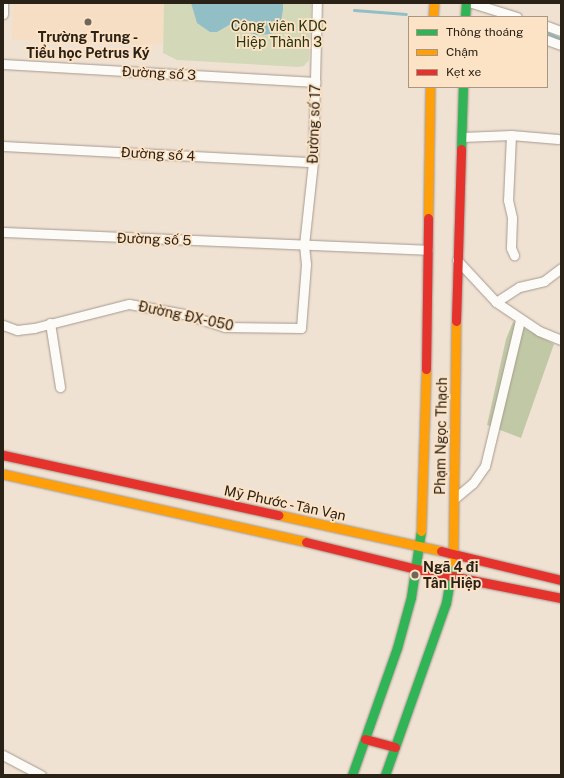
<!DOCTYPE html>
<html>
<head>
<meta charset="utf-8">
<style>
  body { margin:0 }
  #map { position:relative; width:564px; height:778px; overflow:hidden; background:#f0e2d3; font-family:"Public Sans",sans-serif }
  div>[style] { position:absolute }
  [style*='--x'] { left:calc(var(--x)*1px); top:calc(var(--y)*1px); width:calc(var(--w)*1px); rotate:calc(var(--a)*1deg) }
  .built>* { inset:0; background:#f6dec4 }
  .green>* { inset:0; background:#d3d9b8 }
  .forest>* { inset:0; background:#c1c8a5 }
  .water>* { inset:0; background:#91bfc5 }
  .stream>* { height:3px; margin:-1.5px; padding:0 1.5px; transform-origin:1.5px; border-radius:1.5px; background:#91bfc5 }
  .roads { filter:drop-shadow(0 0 1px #a59a8f) drop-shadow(0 0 1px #a59a8f) }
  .street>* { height:9px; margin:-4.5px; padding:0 4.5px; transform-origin:4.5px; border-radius:4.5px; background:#fdfbf8 }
  .fast>* { height:9px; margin:-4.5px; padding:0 4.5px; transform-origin:4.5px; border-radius:4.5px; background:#30b455 }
  .slow>* { height:9px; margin:-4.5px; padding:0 4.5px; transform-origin:4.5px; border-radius:4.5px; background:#ff9f0a }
  .jam>* { height:9px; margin:-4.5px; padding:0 4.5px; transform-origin:4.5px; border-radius:4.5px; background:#e5322d }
  .dots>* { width:11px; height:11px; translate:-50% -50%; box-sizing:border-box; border:2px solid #fde3c6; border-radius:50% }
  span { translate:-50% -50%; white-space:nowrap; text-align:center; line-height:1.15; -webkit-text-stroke:3.5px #fde3c6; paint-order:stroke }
  .park-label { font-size:14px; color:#25350e }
  .poi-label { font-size:14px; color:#2b2217; font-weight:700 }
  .left { translate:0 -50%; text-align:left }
  .street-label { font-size:14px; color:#2b2217 }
  .frame { position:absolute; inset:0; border:4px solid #2b2217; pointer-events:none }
  .legend { position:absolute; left:408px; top:16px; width:140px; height:72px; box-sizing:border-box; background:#fde3c6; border:1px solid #a99680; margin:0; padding:5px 7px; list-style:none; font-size:12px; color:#2b2217 }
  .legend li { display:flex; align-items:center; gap:8px; height:20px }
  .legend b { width:20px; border:1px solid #a99680 }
</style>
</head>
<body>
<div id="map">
  <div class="built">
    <i style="clip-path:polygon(13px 3px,164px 3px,163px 42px,160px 45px,12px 40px)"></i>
  </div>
  <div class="green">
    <i style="clip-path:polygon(164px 3px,311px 3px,309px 60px,304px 66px,298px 67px,177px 60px,163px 53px)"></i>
  </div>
  <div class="forest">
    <i style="clip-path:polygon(513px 322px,554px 344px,521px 438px,487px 425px,506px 339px)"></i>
  </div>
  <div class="water">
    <i style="clip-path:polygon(191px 3px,283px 3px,283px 10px,281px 21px,271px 34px,256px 35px,229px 25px,217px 32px,210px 32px,197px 23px)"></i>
  </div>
  <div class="stream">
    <i style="--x:354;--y:10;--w:52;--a:4.4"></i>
    <i style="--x:484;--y:17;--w:1;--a:0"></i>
    <i style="--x:547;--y:33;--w:15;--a:23"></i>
  </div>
  <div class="roads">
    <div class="street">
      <i style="--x:472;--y:3;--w:47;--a:17.3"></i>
      <i style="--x:3;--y:14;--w:11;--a:-90"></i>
      <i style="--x:547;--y:26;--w:15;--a:20"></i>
      <i style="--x:547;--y:40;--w:15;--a:20"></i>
      <i style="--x:3;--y:64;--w:313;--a:3.3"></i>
      <i style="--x:511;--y:135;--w:65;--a:92.6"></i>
      <i style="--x:508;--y:200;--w:18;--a:77"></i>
      <i style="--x:512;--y:218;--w:30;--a:92"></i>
      <i style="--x:511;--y:248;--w:8;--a:67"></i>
      <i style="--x:462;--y:137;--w:49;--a:-2.3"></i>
      <i style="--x:511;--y:135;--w:47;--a:4.9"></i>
      <i style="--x:3;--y:146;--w:310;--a:3"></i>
      <i style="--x:3;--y:232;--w:425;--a:2.4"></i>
      <i style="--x:457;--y:260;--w:57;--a:47.1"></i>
      <i style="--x:496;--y:302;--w:52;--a:34"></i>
      <i style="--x:539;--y:331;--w:24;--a:22"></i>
      <i style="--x:496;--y:302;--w:27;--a:-33"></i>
      <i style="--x:519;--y:287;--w:26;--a:-13"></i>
      <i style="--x:544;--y:281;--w:21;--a:-37"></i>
      <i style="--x:50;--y:323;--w:65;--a:81.1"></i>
      <i style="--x:3;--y:325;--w:15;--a:20"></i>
      <i style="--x:17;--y:330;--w:17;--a:-7"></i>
      <i style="--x:34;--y:328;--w:98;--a:-14.2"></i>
      <i style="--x:129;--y:304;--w:56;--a:10.3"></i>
      <i style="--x:184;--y:314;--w:43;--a:17.6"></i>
      <i style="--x:225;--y:327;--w:76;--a:0.8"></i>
      <i style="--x:301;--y:328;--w:64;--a:-85.5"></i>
      <i style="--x:306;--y:264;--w:19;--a:-96"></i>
      <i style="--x:304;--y:245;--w:83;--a:-83.8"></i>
      <i style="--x:313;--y:162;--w:159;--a:-88.6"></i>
      <i style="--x:455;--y:498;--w:23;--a:-40"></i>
      <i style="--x:473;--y:483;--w:21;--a:-55"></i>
      <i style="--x:485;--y:466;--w:150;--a:-76.5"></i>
      <i style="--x:3;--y:755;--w:43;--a:27.8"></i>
    </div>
    <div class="fast">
      <i style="--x:465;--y:17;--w:14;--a:-86"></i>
      <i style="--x:461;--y:149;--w:62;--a:-88.2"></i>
      <i style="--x:352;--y:775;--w:135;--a:-70.5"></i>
      <i style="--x:397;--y:648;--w:53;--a:-74.6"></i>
      <i style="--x:411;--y:597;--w:67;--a:-81.4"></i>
      <i style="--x:385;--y:775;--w:182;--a:-70.5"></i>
      <i style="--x:446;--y:603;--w:42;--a:-80.3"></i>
    </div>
    <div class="slow">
      <i style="--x:433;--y:17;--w:14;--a:-86"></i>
      <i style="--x:428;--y:218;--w:131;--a:-89.1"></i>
      <i style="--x:3;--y:474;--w:311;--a:12.6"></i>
      <i style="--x:279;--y:515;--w:166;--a:12.5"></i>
      <i style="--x:421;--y:531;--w:162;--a:-88.2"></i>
      <i style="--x:453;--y:562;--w:241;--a:-89.3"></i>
    </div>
    <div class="jam">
      <i style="--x:456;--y:321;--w:172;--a:-88.3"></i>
      <i style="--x:426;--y:369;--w:151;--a:-89.2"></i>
      <i style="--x:3;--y:455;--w:282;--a:12.3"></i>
      <i style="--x:306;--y:542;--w:113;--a:13.8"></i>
      <i style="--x:416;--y:569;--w:148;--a:11.3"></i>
      <i style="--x:441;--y:551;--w:123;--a:13.6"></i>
      <i style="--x:365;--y:739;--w:31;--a:15"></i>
    </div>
  </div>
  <div class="dots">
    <i style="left:88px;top:22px;background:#706559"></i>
    <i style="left:415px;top:575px;background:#706559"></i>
  </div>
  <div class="park-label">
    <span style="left:279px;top:34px">Công viên KDC<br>Hiệp Thành 3</span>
  </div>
  <div class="poi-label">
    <span style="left:88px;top:45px">Trường Trung -<br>Tiểu học Petrus Ký</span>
    <span class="left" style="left:423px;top:575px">Ngã 4 đi<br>Tân Hiệp</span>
  </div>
  <div class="street-label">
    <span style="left:159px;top:73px;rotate:3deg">Đường số 3</span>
    <span style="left:314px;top:124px;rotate:-88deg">Đường số 17</span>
    <span style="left:158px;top:154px;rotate:3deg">Đường số 4</span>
    <span style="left:154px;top:239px;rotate:2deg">Đường số 5</span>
    <span style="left:186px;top:316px;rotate:12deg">Đường ĐX-050</span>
    <span style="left:441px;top:436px;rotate:-89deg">Phạm Ngọc Thạch</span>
    <span style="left:285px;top:503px;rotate:12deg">Mỹ Phước - Tân Vạn</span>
  </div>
  <div class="frame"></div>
  <ul class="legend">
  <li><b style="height:5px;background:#30b455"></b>Thông thoáng</li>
  <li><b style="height:5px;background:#ff9f0a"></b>Chậm</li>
  <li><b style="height:5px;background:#e5322d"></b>Kẹt xe</li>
  </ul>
</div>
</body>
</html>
